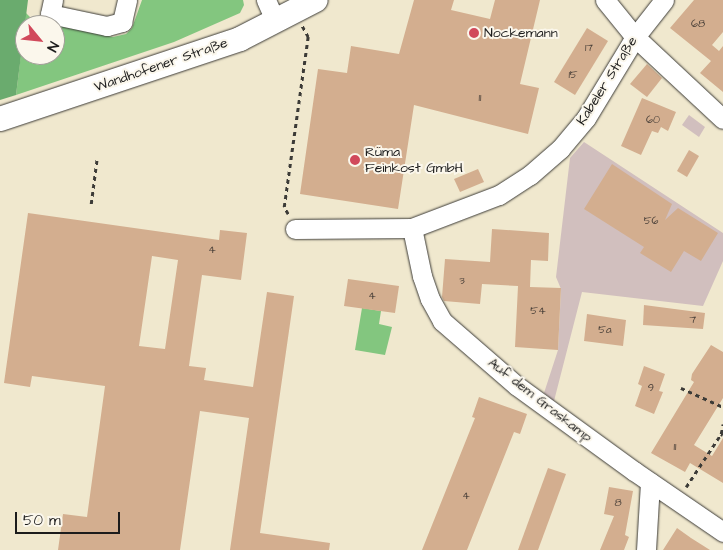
<!DOCTYPE html>
<html>
<head>
<meta charset="utf-8">
<style>
  body { margin:0 }
  #map { position:relative; width:723px; height:550px; overflow:hidden; background:#f0e8ce; font-family:"Architects Daughter",sans-serif }
  div>[style] { position:absolute }
  [style*='--x'] { left:calc(var(--x)*1px); top:calc(var(--y)*1px); width:calc(var(--w)*1px); rotate:calc(var(--a)*1deg) }
  .industrial>* { inset:0; background:#d1bfbe }
  .green>* { inset:0; background:#83c67f }
  .forest>* { inset:0; background:#6aab6e }
  .building>* { inset:0; background:#d3ae8f }
  .path>* { height:2.5px; margin-top:-1.25px; transform-origin:0; background:repeating-linear-gradient(90deg,#3c3b37 0 4px,transparent 0 8px) }
  .roads { filter:drop-shadow(0 0 1px #3c3b37) drop-shadow(0 0 1px #3c3b37) }
  .minor>* { height:19px; margin:-9.5px; padding:0 9.5px; transform-origin:9.5px; border-radius:9.5px; background:#fff }
  .major>* { height:24px; margin:-12px; padding:0 12px; transform-origin:12px; border-radius:12px; background:#fff }
  .dots>* { width:14px; height:14px; translate:-50% -50%; box-sizing:border-box; border:2px solid #fbf7ec; border-radius:50% }
  span { translate:-50% -50%; white-space:nowrap; text-align:center; line-height:1.15; -webkit-text-stroke:4px #fbf7ec; paint-order:stroke }
  .number-label { font-size:11px; color:#4a4039 }
  .number-label span { -webkit-text-stroke-width:0 }
  .poi-label { font-size:14px; color:#1c1c1c }
  .left { translate:0 -50%; text-align:left }
  .street-label { font-size:14px; color:#1c1c1c }
  .north { position:absolute; left:15px; top:15px; width:50px; height:50px; box-sizing:border-box; background:#fbf7ec; border:1px solid #a29f99; border-radius:50%; rotate:118deg; font-size:14px; font-weight:700; line-height:20px; text-align:center; color:#1c1c1c }
  .north::after { content:''; display:block; margin:auto; width:18px; height:22px; background:#d1495b; clip-path:polygon(50% 0,100% 100%,50% 72%,0 100%) }
  .scale { position:absolute; left:15px; top:512px; width:105px; height:22px; box-sizing:border-box; border:2px solid #1c1c1c; border-top:0; padding-left:6px; font-size:15px; line-height:18px; white-space:nowrap; color:#1c1c1c; -webkit-text-stroke:4px #fbf7ec; paint-order:stroke }
</style>
</head>
<body>
<div id="map">
  <div class="industrial">
    <i style="clip-path:polygon(689px 115px,705px 127px,699px 137px,682px 125px)"></i>
    <i style="clip-path:polygon(584px 142px,723px 233px,723px 261px,703px 306px,582px 292px,554px 401px,544px 393px,558px 350px,561px 289px,556px 277px,570px 158px)"></i>
  </div>
  <div class="green">
    <i style="clip-path:polygon(evenodd,142px 0,243px 0,244px 5px,240px 13px,174px 42px,16px 95px,26px 13px,33px 20px,113px 37px,126px 34px,132px 28px,142px 0,25px 25px,55px 25px,55px 55px,25px 55px,25px 25px)"></i>
    <i style="clip-path:polygon(362px 308px,381px 311px,379px 324px,392px 327px,385px 355px,355px 350px)"></i>
  </div>
  <div class="forest">
    <i style="clip-path:polygon(0 0,28px 0,16px 95px,0 100px)"></i>
  </div>
  <div class="building">
    <i style="clip-path:polygon(414px 0,454px 0,451px 10px,490px 19px,495px 0,540px 0,520px 84px,539px 88px,528px 134px,414px 105px,398px 209px,300px 194px,318px 69px,347px 73px,351px 46px,399px 54px)"></i>
    <i style="clip-path:polygon(694px 0,723px 0,723px 32px,712px 45px,719px 51px,723px 46px,723px 92px,700px 73px,711px 61px,670px 28px)"></i>
    <i style="clip-path:polygon(587px 28px,608px 41px,575px 95px,554px 82px)"></i>
    <i style="clip-path:polygon(647px 64px,662px 78px,647px 97px,630px 84px)"></i>
    <i style="clip-path:polygon(642px 98px,676px 112px,668px 131px,661px 127px,658px 133px,652px 131px,641px 155px,621px 146px)"></i>
    <i style="clip-path:polygon(689px 150px,699px 156px,687px 177px,677px 171px)"></i>
    <i style="clip-path:polygon(612px 164px,672px 204px,665px 220px,678px 208px,718px 233px,701px 261px,684px 251px,671px 272px,640px 253px,644px 247px,584px 209px)"></i>
    <i style="clip-path:polygon(478px 169px,484px 182px,460px 192px,454px 179px)"></i>
    <i style="clip-path:polygon(evenodd,28px 213px,219px 240px,220px 230px,247px 233px,241px 280px,202px 275px,189px 366px,206px 368px,204px 380px,253px 387px,267px 292px,294px 296px,260px 533px,330px 543px,329px 550px,230px 550px,249px 418px,200px 411px,180px 550px,58px 550px,63px 514px,87px 517px,105px 386px,32px 376px,30px 387px,4px 383px,28px 213px,152px 256px,178px 260px,165px 349px,139px 346px,152px 256px)"></i>
    <i style="clip-path:polygon(492px 229px,549px 233px,548px 261px,531px 260px,530px 287px,561px 288px,558px 350px,515px 347px,518px 286px,482px 284px,480px 304px,444px 301px,442px 297px,445px 259px,490px 262px)"></i>
    <i style="clip-path:polygon(348px 279px,399px 286px,395px 313px,344px 306px)"></i>
    <i style="clip-path:polygon(644px 305px,705px 313px,703px 329px,643px 325px)"></i>
    <i style="clip-path:polygon(587px 314px,626px 320px,623px 346px,584px 341px)"></i>
    <i style="clip-path:polygon(711px 345px,723px 352px,723px 398px,694px 445px,712px 456px,723px 438px,723px 483px,690px 463px,685px 472px,651px 453px,694px 382px,691px 380px,692px 374px)"></i>
    <i style="clip-path:polygon(644px 366px,665px 374px,659px 391px,663px 392px,654px 414px,635px 406px,642px 386px,638px 384px)"></i>
    <i style="clip-path:polygon(479px 397px,527px 414px,520px 434px,514px 432px,467px 550px,422px 550px,475px 418px,472px 417px)"></i>
    <i style="clip-path:polygon(548px 468px,566px 474px,538px 550px,518px 550px)"></i>
    <i style="clip-path:polygon(609px 487px,633px 491px,625px 535px,629px 537px,624px 550px,600px 550px,614px 516px,604px 514px)"></i>
    <i style="clip-path:polygon(677px 528px,691px 538px,710px 550px,663px 550px)"></i>
  </div>
  <div class="path">
    <i style="--x:91;--y:204;--w:46;--a:-82.6"></i>
    <i style="--x:288;--y:214;--w:8;--a:-120"></i>
    <i style="--x:284;--y:207;--w:172;--a:-82"></i>
    <i style="--x:308;--y:37;--w:13;--a:-119"></i>
    <i style="--x:681;--y:388;--w:46;--a:24.3"></i>
    <i style="--x:721;--y:434;--w:10;--a:-79"></i>
    <i style="--x:686;--y:487;--w:64;--a:-56.6"></i>
    <i style="--x:721;--y:434;--w:2;--a:27"></i>
  </div>
  <div class="roads">
    <div class="minor">
      <i style="--x:53;--y:0;--w:14;--a:102"></i>
      <i style="--x:50;--y:14;--w:58;--a:11.9"></i>
      <i style="--x:107;--y:26;--w:16;--a:-15"></i>
      <i style="--x:122;--y:22;--w:23;--a:-77"></i>
      <i style="--x:266;--y:0;--w:24;--a:66"></i>
      <i style="--x:605;--y:0;--w:48;--a:51"></i>
      <i style="--x:635;--y:37;--w:120;--a:43"></i>
      <i style="--x:412;--y:228;--w:49;--a:78.2"></i>
      <i style="--x:422;--y:276;--w:24;--a:71"></i>
      <i style="--x:430;--y:299;--w:25;--a:61"></i>
      <i style="--x:442;--y:321;--w:99;--a:40.9"></i>
      <i style="--x:517;--y:386;--w:145;--a:36"></i>
      <i style="--x:634;--y:471;--w:108;--a:34.4"></i>
      <i style="--x:295;--y:229;--w:117;--a:-0.5"></i>
      <i style="--x:412;--y:228;--w:93;--a:-20.8"></i>
      <i style="--x:499;--y:195;--w:37;--a:-33"></i>
      <i style="--x:530;--y:175;--w:40;--a:-41"></i>
      <i style="--x:560;--y:149;--w:40;--a:-50"></i>
      <i style="--x:586;--y:118;--w:95;--a:-58.8"></i>
      <i style="--x:635;--y:37;--w:47;--a:-51.9"></i>
      <i style="--x:646;--y:550;--w:68;--a:-86.6"></i>
    </div>
    <div class="major">
      <i style="--x:0;--y:119;--w:253;--a:-18.4"></i>
      <i style="--x:240;--y:39;--w:85;--a:-27.2"></i>
    </div>
  </div>
  <div class="dots">
    <i style="left:474px;top:33px;background:#d1495b"></i>
    <i style="left:355px;top:160px;background:#d1495b"></i>
  </div>
  <div class="number-label">
    <span style="left:698px;top:24px">68</span>
    <span style="left:589px;top:48px">17</span>
    <span style="left:573px;top:75px">15</span>
    <span style="left:480px;top:98px">11</span>
    <span style="left:653px;top:120px">60</span>
    <span style="left:651px;top:221px">56</span>
    <span style="left:212px;top:250px">4</span>
    <span style="left:462px;top:281px">3</span>
    <span style="left:372px;top:296px">4</span>
    <span style="left:538px;top:311px">54</span>
    <span style="left:693px;top:320px">7</span>
    <span style="left:605px;top:330px">5a</span>
    <span style="left:651px;top:388px">9</span>
    <span style="left:675px;top:447px">11</span>
    <span style="left:466px;top:496px">4</span>
    <span style="left:618px;top:503px">8</span>
  </div>
  <div class="poi-label">
    <span class="left" style="left:484px;top:33px">Nockemann</span>
    <span class="left" style="left:365px;top:160px">Rüma<br>Feinkost GmbH</span>
  </div>
  <div class="street-label">
    <span style="left:161px;top:65px;rotate:-19deg">Wandhofener Straße</span>
    <span style="left:607px;top:81px;rotate:-58deg">Kabeler Straße</span>
    <span style="left:540px;top:400px;rotate:38deg">Auf dem Graskamp</span>
  </div>
  <div class="north">N</div>
  <div class="scale">50 m</div>
</div>
</body>
</html>
